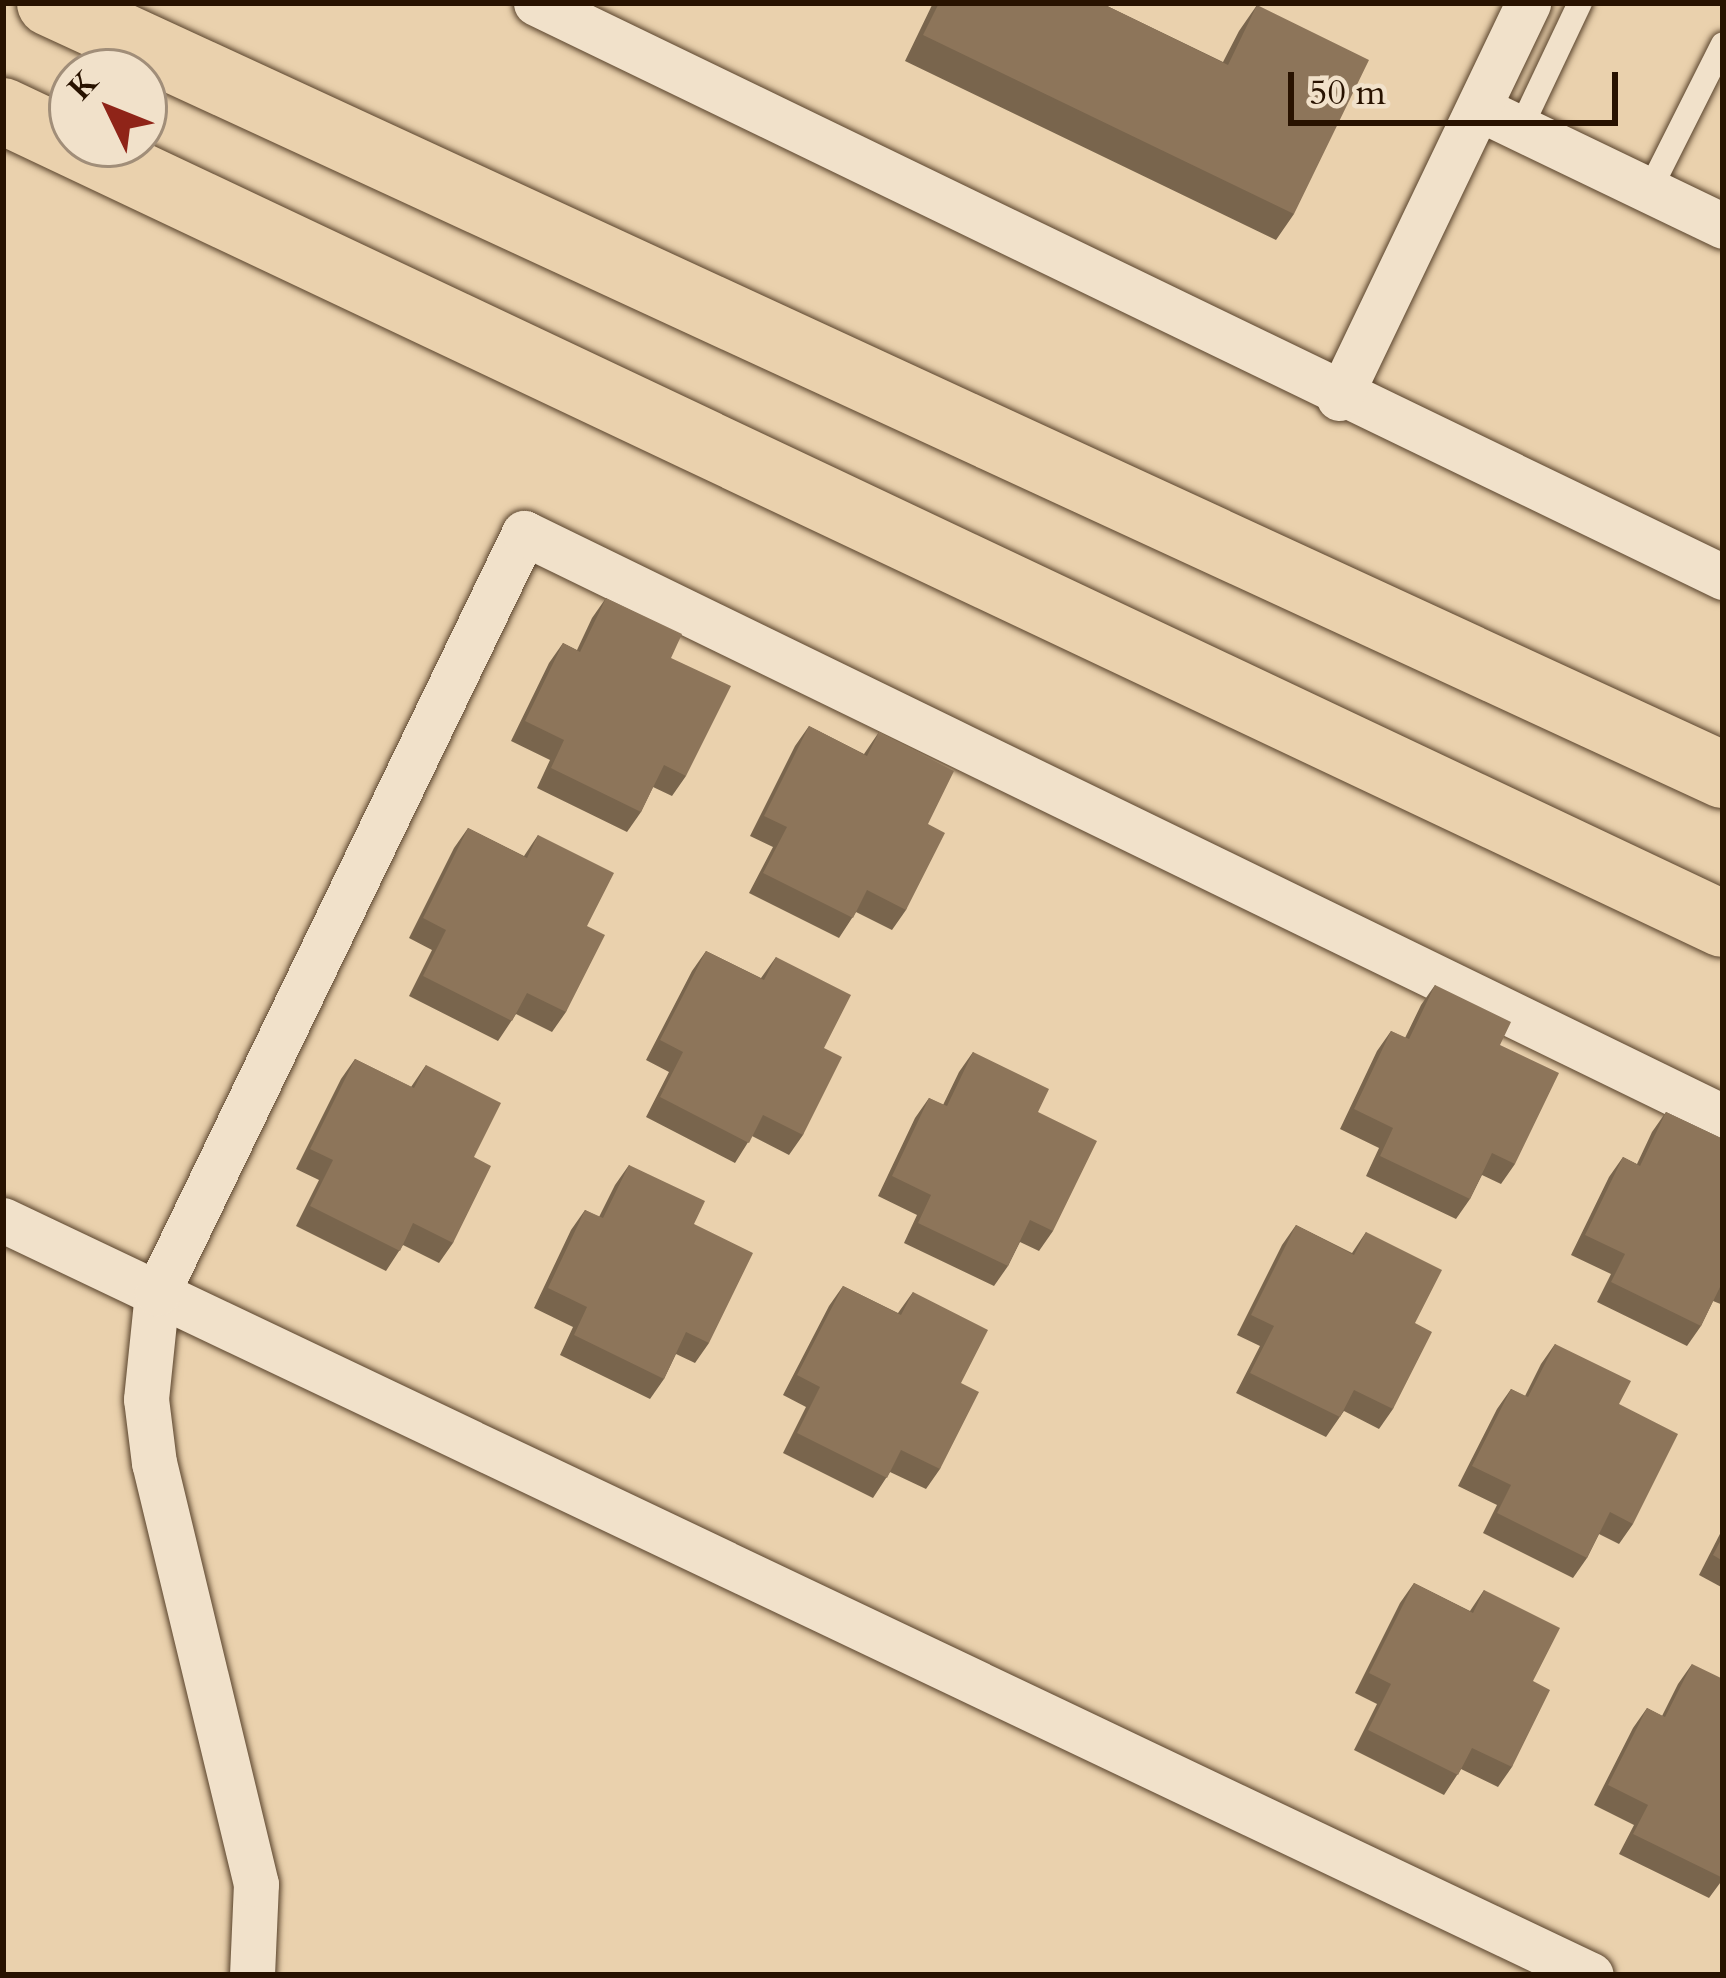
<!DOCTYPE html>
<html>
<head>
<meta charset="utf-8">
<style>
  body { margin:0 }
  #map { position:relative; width:1726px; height:1978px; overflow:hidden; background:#ead1ad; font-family:Cardo,serif }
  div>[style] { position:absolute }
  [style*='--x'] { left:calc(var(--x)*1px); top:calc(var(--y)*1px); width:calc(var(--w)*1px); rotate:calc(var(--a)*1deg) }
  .roads { filter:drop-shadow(0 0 3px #58422b) drop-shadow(0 0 3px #58422b) }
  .lane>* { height:24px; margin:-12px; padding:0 12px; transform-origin:12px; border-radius:12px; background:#f1e1ca }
  .street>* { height:45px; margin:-22.5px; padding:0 22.5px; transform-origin:22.5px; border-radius:22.5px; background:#f1e1ca }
  .highway>* { height:66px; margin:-33px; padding:0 33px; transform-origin:33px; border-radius:33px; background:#ead1ad }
  .wall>* { inset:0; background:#79654d }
  .building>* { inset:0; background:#8d755a }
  span { translate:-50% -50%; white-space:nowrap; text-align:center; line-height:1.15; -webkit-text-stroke:12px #f1e1ca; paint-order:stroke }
  .frame { position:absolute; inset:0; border:6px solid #281200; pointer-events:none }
  .north { position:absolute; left:48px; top:48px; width:120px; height:120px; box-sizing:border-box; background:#f1e1ca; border:3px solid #a18e79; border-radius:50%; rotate:313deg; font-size:33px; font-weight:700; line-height:48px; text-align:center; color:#281200 }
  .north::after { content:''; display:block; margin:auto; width:42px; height:54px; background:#8f2418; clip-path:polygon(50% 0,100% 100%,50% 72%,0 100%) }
  .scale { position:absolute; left:1288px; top:72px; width:330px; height:54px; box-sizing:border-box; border:6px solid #281200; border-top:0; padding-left:15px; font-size:36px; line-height:42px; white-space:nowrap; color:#281200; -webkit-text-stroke:9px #f1e1ca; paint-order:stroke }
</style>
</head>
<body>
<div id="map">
  <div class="roads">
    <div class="lane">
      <i style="--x:1522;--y:125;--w:135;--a:-64.6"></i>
      <i style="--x:1650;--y:189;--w:162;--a:-63.3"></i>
    </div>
    <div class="street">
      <i style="--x:536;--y:3;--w:1319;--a:25.81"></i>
      <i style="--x:1480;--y:109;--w:270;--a:25.7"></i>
      <i style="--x:1339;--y:398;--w:438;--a:-64.4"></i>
      <i style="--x:3;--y:1220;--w:1758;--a:25.43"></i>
      <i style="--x:252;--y:1975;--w:91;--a:-87.5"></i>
      <i style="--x:256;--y:1884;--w:433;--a:-103.6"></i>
      <i style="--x:154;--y:1463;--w:64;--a:-97.1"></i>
      <i style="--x:146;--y:1399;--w:107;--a:-84.1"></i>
      <i style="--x:157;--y:1293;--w:844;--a:-64.22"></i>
      <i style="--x:524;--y:533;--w:1334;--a:25.97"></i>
    </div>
    <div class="highway">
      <i style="--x:50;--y:3;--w:1843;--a:24.77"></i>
      <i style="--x:3;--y:111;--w:1902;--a:25.3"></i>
    </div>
  </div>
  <div class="wall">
    <i style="clip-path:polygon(933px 3px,1101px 3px,1223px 62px,1239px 31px,1257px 5px,1294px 214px,1276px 240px,905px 61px)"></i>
    <i style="clip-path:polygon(606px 598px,671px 658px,686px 776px,672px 796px,653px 787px,641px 812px,627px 832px,537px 788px,550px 760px,511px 741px,549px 663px,563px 643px,577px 650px,592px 618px)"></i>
    <i style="clip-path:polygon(809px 726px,864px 754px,879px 732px,928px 824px,906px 910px,892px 930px,856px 912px,839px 938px,749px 893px,773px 847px,750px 836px,795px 746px)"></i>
    <i style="clip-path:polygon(468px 828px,524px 856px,538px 835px,587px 926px,566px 1012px,552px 1032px,516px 1014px,498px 1041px,409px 996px,432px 950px,409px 938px,454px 848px)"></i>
    <i style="clip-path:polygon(706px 951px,761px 978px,776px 957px,824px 1048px,803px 1135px,789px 1155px,752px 1136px,735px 1163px,646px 1117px,669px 1072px,646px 1060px,692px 971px)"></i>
    <i style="clip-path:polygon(1435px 985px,1500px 1045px,1515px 1164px,1501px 1184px,1482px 1175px,1470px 1199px,1456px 1219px,1366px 1176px,1379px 1148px,1340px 1129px,1377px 1051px,1391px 1031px,1405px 1038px,1421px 1005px)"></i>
    <i style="clip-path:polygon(973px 1052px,1038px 1112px,1053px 1231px,1039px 1251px,1020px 1242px,1008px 1266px,994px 1286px,904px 1243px,917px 1215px,878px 1196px,915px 1118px,929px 1098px,943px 1105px,959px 1072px)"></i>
    <i style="clip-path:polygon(355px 1059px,411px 1087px,426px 1065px,474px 1157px,453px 1243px,439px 1263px,403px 1245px,386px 1271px,296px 1226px,319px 1180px,296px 1169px,341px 1079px)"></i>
    <i style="clip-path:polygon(1666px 1112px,1723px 1139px,1723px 1305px,1713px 1301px,1701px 1326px,1687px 1346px,1597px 1302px,1611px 1274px,1571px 1255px,1609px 1177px,1623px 1157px,1637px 1164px,1652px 1132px)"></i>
    <i style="clip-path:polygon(629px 1165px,694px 1224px,709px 1343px,695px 1363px,676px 1354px,664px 1379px,650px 1399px,560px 1355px,573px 1327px,534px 1308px,571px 1230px,585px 1210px,599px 1217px,615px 1185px)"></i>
    <i style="clip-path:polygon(1296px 1225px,1352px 1253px,1366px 1232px,1415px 1323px,1393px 1409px,1379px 1429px,1344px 1411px,1326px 1437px,1236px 1393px,1260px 1346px,1237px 1335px,1282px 1245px)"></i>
    <i style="clip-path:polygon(843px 1286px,898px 1313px,913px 1292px,961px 1383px,940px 1469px,926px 1489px,890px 1472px,873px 1498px,783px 1453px,806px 1407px,783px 1395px,829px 1306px)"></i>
    <i style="clip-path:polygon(1555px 1344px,1619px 1404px,1633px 1524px,1619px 1544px,1599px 1534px,1587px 1558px,1573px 1578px,1483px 1533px,1497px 1505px,1458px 1486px,1497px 1409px,1511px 1389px,1525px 1396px,1541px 1364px)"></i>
    <i style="clip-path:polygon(1723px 1528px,1723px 1588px,1699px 1575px)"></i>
    <i style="clip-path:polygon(1414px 1583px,1470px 1611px,1484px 1590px,1533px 1681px,1512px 1767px,1498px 1787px,1461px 1769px,1444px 1795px,1354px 1750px,1377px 1704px,1355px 1693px,1400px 1603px)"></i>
    <i style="clip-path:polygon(1692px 1664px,1723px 1879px,1709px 1898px,1619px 1854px,1634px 1825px,1594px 1805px,1633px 1728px,1647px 1708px,1662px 1716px,1678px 1684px)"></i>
  </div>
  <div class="building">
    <i style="clip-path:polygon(939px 3px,1101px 3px,1228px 65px,1257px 5px,1369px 60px,1294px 214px,923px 35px)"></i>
    <i style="clip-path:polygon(606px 598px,682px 634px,671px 658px,731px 686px,686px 776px,664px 765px,641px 812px,551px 768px,564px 740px,525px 721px,563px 643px,580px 652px)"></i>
    <i style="clip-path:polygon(809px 726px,867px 756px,879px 732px,954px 771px,928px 824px,945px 833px,906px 910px,867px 890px,853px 918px,763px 873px,787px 827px,764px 816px)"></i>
    <i style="clip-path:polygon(468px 828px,527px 858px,538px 835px,614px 873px,587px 926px,605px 935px,566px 1012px,527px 993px,512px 1021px,423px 976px,446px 930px,423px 918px)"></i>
    <i style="clip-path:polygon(706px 951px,764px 980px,776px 957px,851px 995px,824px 1048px,842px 1057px,803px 1135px,763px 1115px,749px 1143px,660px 1097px,683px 1052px,660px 1040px)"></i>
    <i style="clip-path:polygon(1435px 985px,1511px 1022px,1500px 1045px,1559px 1073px,1515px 1164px,1492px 1153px,1470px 1199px,1380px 1156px,1393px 1128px,1354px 1109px,1391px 1031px,1409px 1039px)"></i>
    <i style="clip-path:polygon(973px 1052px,1049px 1089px,1038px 1112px,1097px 1141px,1053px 1231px,1030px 1220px,1008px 1266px,918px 1223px,931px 1195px,892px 1176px,929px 1098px,947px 1106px)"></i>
    <i style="clip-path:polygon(355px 1059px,414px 1088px,426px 1065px,501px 1103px,474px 1157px,491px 1166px,453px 1243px,413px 1223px,400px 1251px,310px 1206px,333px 1160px,310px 1149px)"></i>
    <i style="clip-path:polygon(1666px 1112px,1723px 1139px,1723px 1281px,1701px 1326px,1611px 1282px,1625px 1254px,1585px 1235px,1623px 1157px,1640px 1166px)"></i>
    <i style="clip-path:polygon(629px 1165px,705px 1201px,694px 1224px,753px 1253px,709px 1343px,686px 1332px,664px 1379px,574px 1335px,587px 1307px,548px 1288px,585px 1210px,603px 1218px)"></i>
    <i style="clip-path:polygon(1296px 1225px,1354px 1255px,1366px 1232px,1442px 1270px,1415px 1323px,1432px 1332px,1393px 1409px,1354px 1390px,1340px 1417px,1250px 1373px,1274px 1326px,1251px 1315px)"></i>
    <i style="clip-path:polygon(843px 1286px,901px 1315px,913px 1292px,988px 1330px,961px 1383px,979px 1392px,940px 1469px,901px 1450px,887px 1478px,797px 1433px,820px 1387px,797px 1375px)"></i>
    <i style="clip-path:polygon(1555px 1344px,1631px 1381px,1619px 1404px,1678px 1434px,1633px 1524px,1610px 1512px,1587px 1558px,1497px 1513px,1511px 1485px,1472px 1466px,1511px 1389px,1528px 1397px)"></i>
    <i style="clip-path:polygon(1723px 1536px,1723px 1561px,1713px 1555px)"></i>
    <i style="clip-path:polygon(1414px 1583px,1473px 1613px,1484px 1590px,1560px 1628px,1533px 1681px,1550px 1690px,1512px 1767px,1472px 1748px,1458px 1775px,1368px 1730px,1391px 1684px,1369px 1673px)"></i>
    <i style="clip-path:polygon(1692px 1664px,1723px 1679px,1723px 1878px,1633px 1834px,1648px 1805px,1608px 1785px,1647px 1708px,1665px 1717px)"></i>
  </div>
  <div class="frame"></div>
  <div class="north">K</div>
  <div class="scale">50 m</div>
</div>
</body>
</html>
